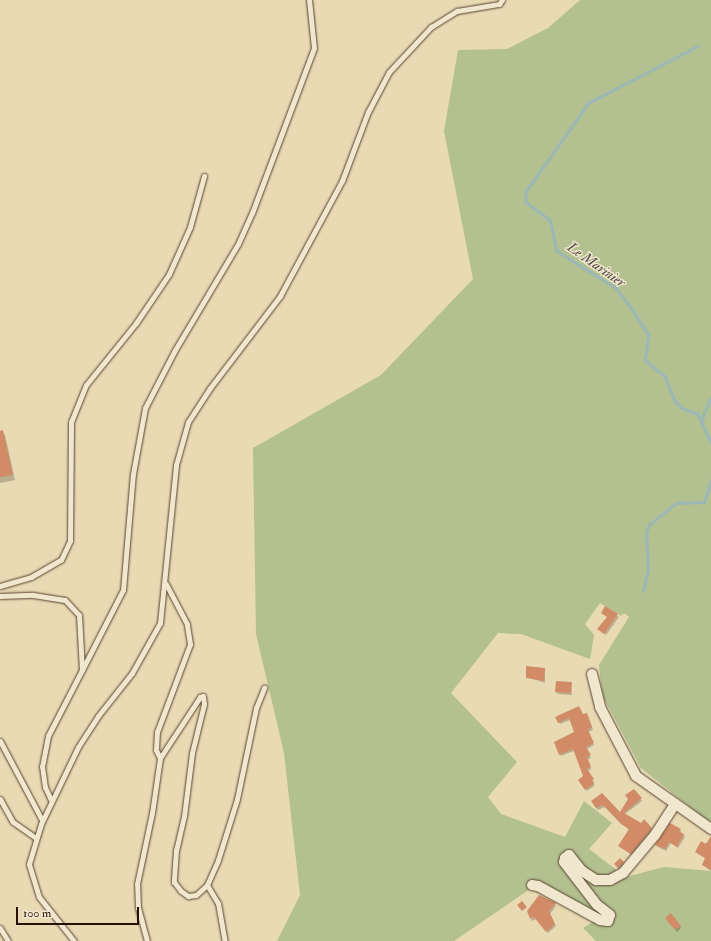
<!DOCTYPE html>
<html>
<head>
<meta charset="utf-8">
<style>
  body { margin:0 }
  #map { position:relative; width:711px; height:941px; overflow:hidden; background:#e8dab3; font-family:"IM FELL Double Pica",serif }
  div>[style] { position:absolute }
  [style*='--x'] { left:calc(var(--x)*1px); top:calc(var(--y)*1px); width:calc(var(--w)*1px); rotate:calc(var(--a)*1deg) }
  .green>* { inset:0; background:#b3c08f }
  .shadow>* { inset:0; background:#0003 }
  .stream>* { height:2.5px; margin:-1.25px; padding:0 1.25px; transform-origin:1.25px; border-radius:1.25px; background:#9bb8b7 }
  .building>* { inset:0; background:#d28b67 }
  .roads { filter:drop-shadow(0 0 1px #574230) drop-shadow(0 0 1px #574230) }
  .lane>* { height:5px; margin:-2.5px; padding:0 2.5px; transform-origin:2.5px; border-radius:2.5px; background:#f0e7ce }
  .street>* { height:10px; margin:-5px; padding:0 5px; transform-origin:5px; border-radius:5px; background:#f0e7ce }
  span { translate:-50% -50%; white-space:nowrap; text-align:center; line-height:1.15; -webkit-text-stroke:3px #f0e7ce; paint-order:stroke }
  .water-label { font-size:14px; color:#504b43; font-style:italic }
  .scale { position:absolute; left:16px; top:907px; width:123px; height:18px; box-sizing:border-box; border:2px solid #271004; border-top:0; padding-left:5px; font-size:12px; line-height:14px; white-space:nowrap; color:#271004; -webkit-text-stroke:3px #f0e7ce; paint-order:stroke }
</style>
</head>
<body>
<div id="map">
  <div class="green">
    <i style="clip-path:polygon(580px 0,711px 0,711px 820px,709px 822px,641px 768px,602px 695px,599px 665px,629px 617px,624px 613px,621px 616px,600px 603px,585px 624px,594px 635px,590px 659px,521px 634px,498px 633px,451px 693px,517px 762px,488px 797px,501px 814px,565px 837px,584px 801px,612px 823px,589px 849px,626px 877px,664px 867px,711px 871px,711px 941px,596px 941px,583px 928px,601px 917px,543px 888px,530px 889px,454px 941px,277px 941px,300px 895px,284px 753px,256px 634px,253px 448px,381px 375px,473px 279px,444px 131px,458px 50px,507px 49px,548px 28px)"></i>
  </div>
  <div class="shadow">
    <i style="clip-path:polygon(0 430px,5px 435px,15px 480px,0 483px)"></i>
    <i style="clip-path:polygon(605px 607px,619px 617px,606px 635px,598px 629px,607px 617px,602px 613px)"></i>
    <i style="clip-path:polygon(545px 669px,545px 683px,527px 677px)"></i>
    <i style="clip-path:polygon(571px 683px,572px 695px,558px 694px,556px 692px)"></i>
    <i style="clip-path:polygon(588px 716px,593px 730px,588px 732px,594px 745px,586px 750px,591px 758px,587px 760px,591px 769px,587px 772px,594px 782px,594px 786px,587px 791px,580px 782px,585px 776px,574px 751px,561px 756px,560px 754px,576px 732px,570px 720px,560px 724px,556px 717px)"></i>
    <i style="clip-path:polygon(634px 790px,642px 801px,625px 814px,652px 830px,632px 855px,619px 846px,629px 830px,605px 807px,598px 810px,593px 804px,602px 794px,620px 814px)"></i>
    <i style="clip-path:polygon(680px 830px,685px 837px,678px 848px,671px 843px,666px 851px,658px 847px,656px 845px)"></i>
    <i style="clip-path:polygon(711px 839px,711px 871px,703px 865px,706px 859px,696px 852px)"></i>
    <i style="clip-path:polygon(623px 863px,624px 865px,620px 870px,617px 867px)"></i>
    <i style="clip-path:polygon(555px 904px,556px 906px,550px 914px,556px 926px,548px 933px,536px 919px,532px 921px,531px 919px)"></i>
    <i style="clip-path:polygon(668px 921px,680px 926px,681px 928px,677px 932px)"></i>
  </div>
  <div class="stream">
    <i style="--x:699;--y:46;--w:124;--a:152.6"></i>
    <i style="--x:589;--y:103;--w:109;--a:125.3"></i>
    <i style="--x:526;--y:192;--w:10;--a:90"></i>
    <i style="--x:526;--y:202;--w:30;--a:37"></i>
    <i style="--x:550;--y:220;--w:32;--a:77"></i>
    <i style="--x:557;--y:251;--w:70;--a:32.1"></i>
    <i style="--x:616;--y:288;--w:24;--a:52"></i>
    <i style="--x:631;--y:307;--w:34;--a:58"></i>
    <i style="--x:649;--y:336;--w:24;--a:99"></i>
    <i style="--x:645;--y:360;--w:26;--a:39"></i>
    <i style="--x:665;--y:376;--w:27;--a:68"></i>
    <i style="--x:675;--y:401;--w:10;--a:45"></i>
    <i style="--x:682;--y:408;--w:17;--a:21"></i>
    <i style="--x:698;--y:414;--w:31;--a:65"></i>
    <i style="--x:702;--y:423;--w:8;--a:-83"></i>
    <i style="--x:703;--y:415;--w:19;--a:-65"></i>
    <i style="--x:643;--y:591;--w:21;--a:-76"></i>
    <i style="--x:648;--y:571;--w:39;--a:-93"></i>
    <i style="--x:646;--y:532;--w:8;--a:-67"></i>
    <i style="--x:649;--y:525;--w:35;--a:-39"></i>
    <i style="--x:676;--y:503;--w:28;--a:-2"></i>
    <i style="--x:704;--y:502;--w:22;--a:-72"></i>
  </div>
  <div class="building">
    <i style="clip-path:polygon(3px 430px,13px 475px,0 477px,0 431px)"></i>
    <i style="clip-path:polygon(605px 606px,618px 614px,604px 634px,597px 629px,607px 617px,601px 613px)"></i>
    <i style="clip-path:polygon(526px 666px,545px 668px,544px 681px,526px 678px)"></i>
    <i style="clip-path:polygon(556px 681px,572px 682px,571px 693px,555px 692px)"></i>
    <i style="clip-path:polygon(579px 706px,583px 714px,587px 713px,592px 727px,588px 730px,594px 743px,586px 747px,591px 755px,587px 757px,591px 767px,587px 769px,594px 779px,592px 781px,594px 784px,585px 790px,578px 780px,583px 776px,573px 749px,559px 755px,554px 742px,574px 732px,569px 718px,558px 723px,555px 717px)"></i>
    <i style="clip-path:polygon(634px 789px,642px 798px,624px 813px,641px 823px,644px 819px,652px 828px,631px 854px,618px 846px,629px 829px,621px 824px,603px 805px,596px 808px,591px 801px,602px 793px,620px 812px,628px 799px,625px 795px)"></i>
    <i style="clip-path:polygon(670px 823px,681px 829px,679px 832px,684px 834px,677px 847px,669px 842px,665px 849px,655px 845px)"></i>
    <i style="clip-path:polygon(711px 836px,711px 870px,702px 865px,705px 858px,695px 852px,701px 841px,706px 844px)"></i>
    <i style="clip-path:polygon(620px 858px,624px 862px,618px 868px,614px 864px)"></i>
    <i style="clip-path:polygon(539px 895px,556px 903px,549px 911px,555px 924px,546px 932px,534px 917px,530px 919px,527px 911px)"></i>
    <i style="clip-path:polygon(522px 901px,527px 907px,522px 911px,517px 905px)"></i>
    <i style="clip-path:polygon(671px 913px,681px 926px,675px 930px,665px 918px)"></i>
  </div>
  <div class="roads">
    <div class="lane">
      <i style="--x:0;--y:586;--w:32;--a:-16"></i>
      <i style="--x:31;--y:577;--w:34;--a:-30"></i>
      <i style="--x:61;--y:560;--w:21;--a:-65"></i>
      <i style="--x:70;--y:541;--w:119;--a:-89.5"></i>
      <i style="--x:71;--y:422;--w:40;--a:-68"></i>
      <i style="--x:86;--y:385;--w:80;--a:-51.1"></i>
      <i style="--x:136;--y:323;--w:59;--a:-56"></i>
      <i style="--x:169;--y:274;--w:51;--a:-65.9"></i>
      <i style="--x:190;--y:227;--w:53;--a:-74.6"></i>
      <i style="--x:0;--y:596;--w:33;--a:-2"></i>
      <i style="--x:33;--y:595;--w:32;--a:9"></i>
      <i style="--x:65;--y:600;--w:21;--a:47"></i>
      <i style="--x:79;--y:615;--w:55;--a:86.9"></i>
      <i style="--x:82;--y:670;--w:74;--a:117.3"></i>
      <i style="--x:48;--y:736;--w:31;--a:101"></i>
      <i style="--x:42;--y:766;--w:21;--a:82"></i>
      <i style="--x:45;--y:787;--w:14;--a:65"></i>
      <i style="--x:82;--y:670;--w:90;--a:-62.9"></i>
      <i style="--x:123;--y:590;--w:116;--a:-85.1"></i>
      <i style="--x:133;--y:474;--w:67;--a:-79.7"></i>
      <i style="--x:145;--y:408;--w:65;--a:-62.7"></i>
      <i style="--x:175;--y:350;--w:123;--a:-59.3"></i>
      <i style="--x:238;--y:244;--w:34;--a:-66"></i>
      <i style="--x:252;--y:213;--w:176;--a:-69.4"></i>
      <i style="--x:314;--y:48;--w:48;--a:-95.9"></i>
      <i style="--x:0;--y:741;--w:89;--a:62"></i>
      <i style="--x:160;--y:758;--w:9;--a:-117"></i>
      <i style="--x:156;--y:750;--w:18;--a:-87"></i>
      <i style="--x:157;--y:732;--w:94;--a:-69.4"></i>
      <i style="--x:190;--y:644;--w:20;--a:-99"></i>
      <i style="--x:187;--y:624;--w:45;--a:-117.7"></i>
      <i style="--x:0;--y:799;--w:26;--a:61"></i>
      <i style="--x:13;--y:822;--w:28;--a:35"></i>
      <i style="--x:207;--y:885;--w:21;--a:59"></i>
      <i style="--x:218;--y:903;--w:39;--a:80"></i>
      <i style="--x:0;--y:928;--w:15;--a:58"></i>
      <i style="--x:74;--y:941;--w:56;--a:-128.5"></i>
      <i style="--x:39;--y:897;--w:34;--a:-107"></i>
      <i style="--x:29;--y:864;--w:42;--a:-73.3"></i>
      <i style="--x:41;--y:824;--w:85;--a:-64.3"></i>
      <i style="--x:78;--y:747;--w:37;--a:-57"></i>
      <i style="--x:98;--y:716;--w:55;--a:-51.7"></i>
      <i style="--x:132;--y:673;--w:57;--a:-60.8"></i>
      <i style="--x:160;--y:623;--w:159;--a:-84.2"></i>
      <i style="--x:176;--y:465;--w:45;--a:-74.4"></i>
      <i style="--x:188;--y:422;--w:40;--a:-57.1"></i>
      <i style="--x:210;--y:388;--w:116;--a:-52.7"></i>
      <i style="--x:280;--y:296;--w:131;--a:-61.7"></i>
      <i style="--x:342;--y:181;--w:74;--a:-69.4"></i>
      <i style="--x:368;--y:112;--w:45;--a:-62.3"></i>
      <i style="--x:389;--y:72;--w:62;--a:-47"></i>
      <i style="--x:431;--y:27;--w:31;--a:-32"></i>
      <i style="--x:457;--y:11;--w:43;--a:-9.5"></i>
      <i style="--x:499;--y:4;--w:5;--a:-53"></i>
      <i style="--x:147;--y:941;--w:34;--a:-105"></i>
      <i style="--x:138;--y:908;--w:24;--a:-92"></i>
      <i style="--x:137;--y:884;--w:73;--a:-78.1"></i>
      <i style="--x:152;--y:813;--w:56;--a:-81.7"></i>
      <i style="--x:160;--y:758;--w:73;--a:-56.7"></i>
      <i style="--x:200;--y:697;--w:3;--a:-18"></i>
      <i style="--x:203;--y:696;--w:8;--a:83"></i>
      <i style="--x:204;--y:704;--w:50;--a:103.8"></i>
      <i style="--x:192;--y:753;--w:64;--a:97.2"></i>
      <i style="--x:184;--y:816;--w:35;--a:103"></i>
      <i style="--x:176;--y:850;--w:32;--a:94"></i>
      <i style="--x:174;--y:882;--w:11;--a:52"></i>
      <i style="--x:181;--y:891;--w:9;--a:36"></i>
      <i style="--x:188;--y:896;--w:8;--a:-7"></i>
      <i style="--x:196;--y:895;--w:15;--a:-42"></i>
      <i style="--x:207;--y:885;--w:27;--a:-66"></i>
      <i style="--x:218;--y:860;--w:64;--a:-72.7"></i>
      <i style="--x:237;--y:799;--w:93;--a:-78.2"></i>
      <i style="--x:256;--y:708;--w:22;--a:-68"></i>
    </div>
    <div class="street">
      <i style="--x:592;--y:674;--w:34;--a:76"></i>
      <i style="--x:600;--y:707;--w:78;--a:62.4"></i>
      <i style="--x:636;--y:776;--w:92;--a:35.2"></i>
      <i style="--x:532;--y:885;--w:6;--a:9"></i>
      <i style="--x:538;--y:886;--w:71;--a:28.7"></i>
      <i style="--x:600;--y:920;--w:8;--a:7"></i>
      <i style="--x:608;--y:921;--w:6;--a:-72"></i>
      <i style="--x:610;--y:915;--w:16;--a:-142"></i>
      <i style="--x:597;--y:905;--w:54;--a:-127.5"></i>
      <i style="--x:564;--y:862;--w:4;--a:-76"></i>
      <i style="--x:565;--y:858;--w:5;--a:-37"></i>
      <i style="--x:569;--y:855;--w:21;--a:51"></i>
      <i style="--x:582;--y:871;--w:17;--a:33"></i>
      <i style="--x:596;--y:880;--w:14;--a:0"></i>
      <i style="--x:610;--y:880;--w:15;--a:-28"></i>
      <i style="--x:623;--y:873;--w:50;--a:-49.9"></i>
      <i style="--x:655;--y:835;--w:37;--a:-57"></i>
    </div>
  </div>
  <div class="water-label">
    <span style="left:596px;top:265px;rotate:35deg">Le Marinier</span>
  </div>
  <div class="scale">100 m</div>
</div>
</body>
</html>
